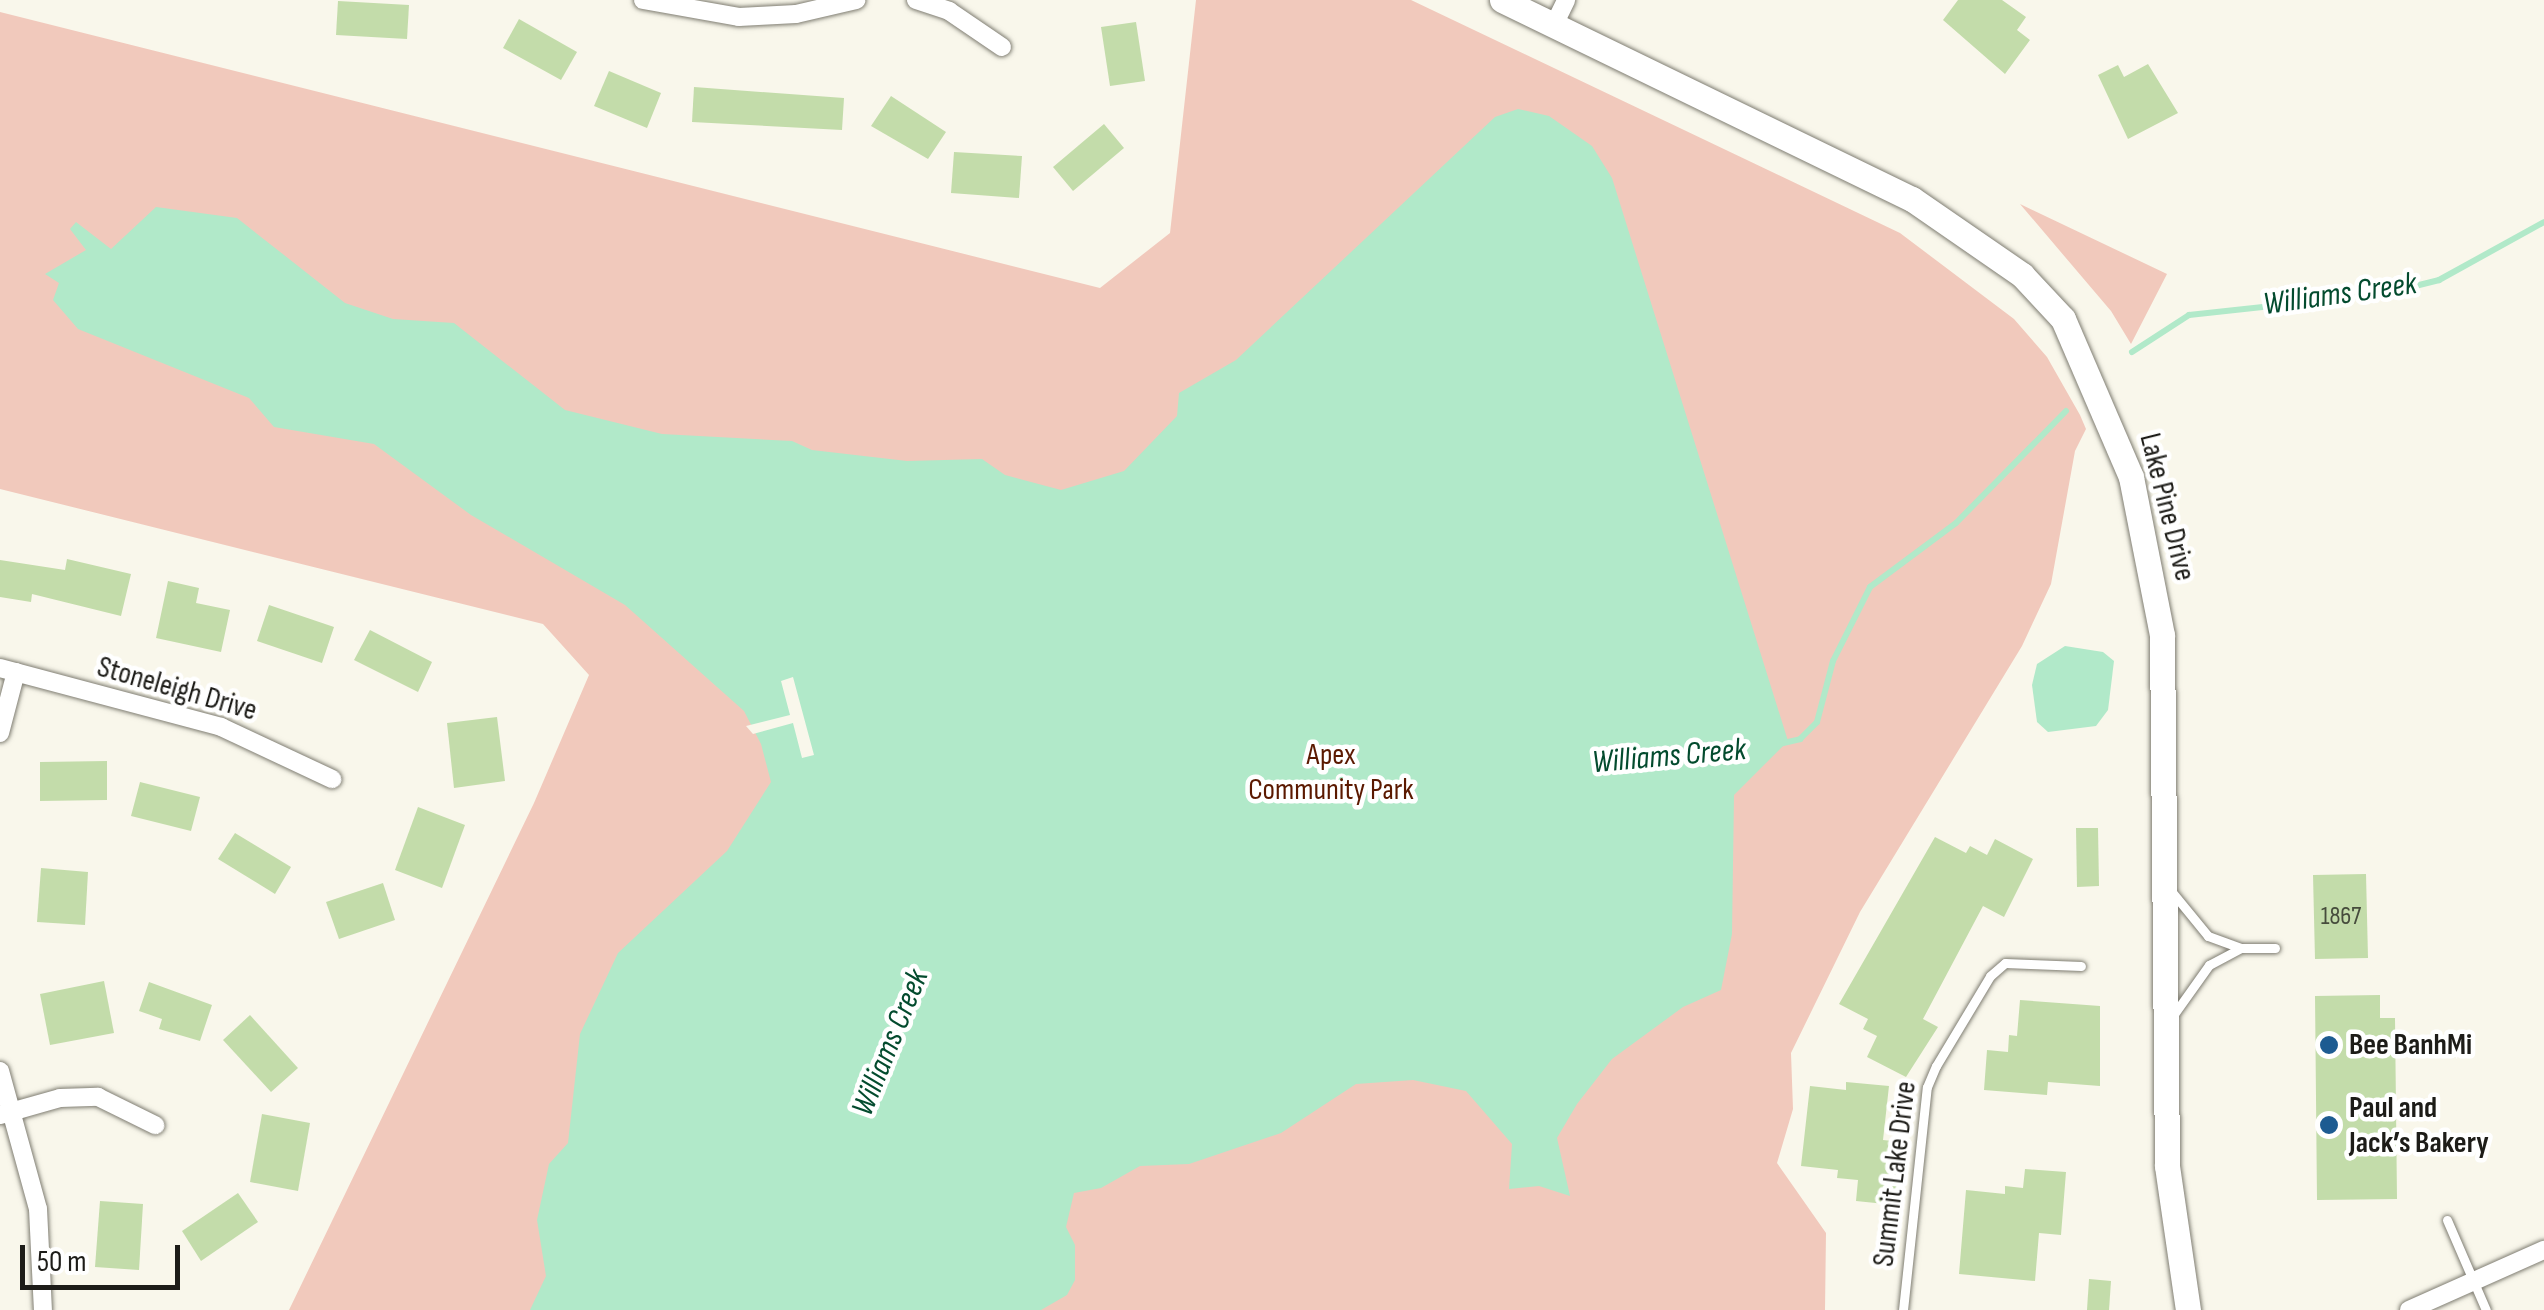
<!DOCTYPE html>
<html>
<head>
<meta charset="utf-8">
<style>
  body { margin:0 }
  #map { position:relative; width:2544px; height:1310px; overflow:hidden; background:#f9f7eb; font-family:"Sofia Sans Condensed",sans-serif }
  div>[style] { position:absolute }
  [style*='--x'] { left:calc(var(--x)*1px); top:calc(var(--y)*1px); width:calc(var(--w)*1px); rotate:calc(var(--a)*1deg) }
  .green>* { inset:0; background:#f1c9bc }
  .water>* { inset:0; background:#b1e9c9 }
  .pier>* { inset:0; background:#f9f7eb }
  .stream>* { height:6px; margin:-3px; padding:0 3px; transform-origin:3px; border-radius:3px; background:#b1e9c9 }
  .building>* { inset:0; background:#c3dcaa }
  .roads { filter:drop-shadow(0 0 2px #7f7d72) drop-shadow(0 0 2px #7f7d72) }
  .lane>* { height:9px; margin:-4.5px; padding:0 4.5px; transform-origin:4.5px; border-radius:4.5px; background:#fff }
  .street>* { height:18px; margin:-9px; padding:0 9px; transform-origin:9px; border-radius:9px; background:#fff }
  .secondary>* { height:25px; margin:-12.5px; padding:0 12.5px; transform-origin:12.5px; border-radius:12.5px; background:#fff }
  .dots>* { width:28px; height:28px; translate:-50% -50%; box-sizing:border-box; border:5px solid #fff; border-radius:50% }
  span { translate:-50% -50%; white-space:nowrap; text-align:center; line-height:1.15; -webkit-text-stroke:9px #fff; paint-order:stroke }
  .number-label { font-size:25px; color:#464c3c }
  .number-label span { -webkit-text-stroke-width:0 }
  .street-label { font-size:30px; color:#1d1c18 }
  .park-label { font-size:30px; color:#5b1900 }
  .poi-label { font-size:30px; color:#1d1c18; font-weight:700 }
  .left { translate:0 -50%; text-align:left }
  .water-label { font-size:32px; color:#034b2e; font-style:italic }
  .scale { position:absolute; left:20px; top:1245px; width:160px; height:45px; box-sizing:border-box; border:5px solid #1d1c18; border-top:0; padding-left:12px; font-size:30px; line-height:35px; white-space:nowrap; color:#1d1c18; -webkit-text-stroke:8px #fff; paint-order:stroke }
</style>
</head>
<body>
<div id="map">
  <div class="green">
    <i style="clip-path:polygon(1196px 0,1411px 0,1900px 233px,2014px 319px,2047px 357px,2080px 415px,2086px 429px,2075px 451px,2051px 584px,2022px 646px,1860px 912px,1791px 1053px,1793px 1109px,1777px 1163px,1826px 1233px,1825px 1310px,289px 1310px,534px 803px,589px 675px,543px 624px,0 489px,0 12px,1100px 288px,1170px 233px)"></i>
    <i style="clip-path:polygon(2020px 204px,2167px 274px,2131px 344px,2111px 311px)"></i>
  </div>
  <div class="water">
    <i style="clip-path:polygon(1518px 109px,1549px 116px,1592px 146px,1612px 178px,1788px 741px,1734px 795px,1732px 934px,1721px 990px,1683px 1007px,1612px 1059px,1577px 1104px,1557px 1138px,1570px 1196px,1539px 1186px,1509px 1189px,1512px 1144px,1466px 1091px,1413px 1080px,1356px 1084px,1281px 1133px,1189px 1164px,1140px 1166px,1101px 1188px,1074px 1193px,1066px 1227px,1075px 1245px,1075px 1280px,1067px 1295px,1041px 1310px,530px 1310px,546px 1276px,537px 1220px,549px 1164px,568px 1143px,580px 1034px,618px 953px,727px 851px,771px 782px,761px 744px,744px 711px,625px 605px,471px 515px,374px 444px,274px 427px,249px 398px,78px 329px,53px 300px,59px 283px,45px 274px,86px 250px,70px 229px,76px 222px,111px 249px,156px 207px,237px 218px,345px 303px,393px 319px,454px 323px,565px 410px,662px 434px,792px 441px,812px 450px,907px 461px,982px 459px,1005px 475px,1061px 490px,1124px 471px,1177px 416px,1179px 393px,1236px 360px,1495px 117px)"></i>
    <i style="clip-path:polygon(2065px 646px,2103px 652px,2114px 661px,2108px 710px,2096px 726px,2048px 732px,2037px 722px,2032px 685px,2037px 664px)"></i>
  </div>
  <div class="pier">
    <i style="clip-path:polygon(793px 677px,814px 755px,802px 758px,793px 723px,753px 734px,746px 726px,790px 715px,781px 681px)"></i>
  </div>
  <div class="stream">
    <i style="--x:2132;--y:352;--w:68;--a:-33"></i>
    <i style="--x:2189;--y:315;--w:195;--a:-6.2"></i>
    <i style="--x:2383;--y:294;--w:58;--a:-14"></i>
    <i style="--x:2439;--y:280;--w:120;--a:-28.9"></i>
    <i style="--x:1779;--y:744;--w:22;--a:-13"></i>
    <i style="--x:1800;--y:739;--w:24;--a:-45"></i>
    <i style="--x:1817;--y:722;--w:63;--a:-75.3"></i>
    <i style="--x:1833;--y:661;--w:83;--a:-63.4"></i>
    <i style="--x:1870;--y:587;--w:107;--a:-36.7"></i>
    <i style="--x:1956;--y:523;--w:157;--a:-45.5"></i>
  </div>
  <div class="building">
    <i style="clip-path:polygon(1958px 0,2002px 0,2026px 17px,2017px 30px,2030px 40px,2005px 74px,1943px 20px)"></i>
    <i style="clip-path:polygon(338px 1px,409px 5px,407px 39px,336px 35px)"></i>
    <i style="clip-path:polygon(519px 19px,577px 52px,561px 80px,503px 48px)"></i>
    <i style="clip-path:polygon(1136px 22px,1145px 81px,1110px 86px,1101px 27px)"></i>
    <i style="clip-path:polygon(2148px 64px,2178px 113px,2128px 139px,2098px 75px,2118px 65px,2124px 77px)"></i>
    <i style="clip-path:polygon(609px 71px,661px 93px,647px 128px,594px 106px)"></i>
    <i style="clip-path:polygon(694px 87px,844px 98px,842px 130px,692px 122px)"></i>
    <i style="clip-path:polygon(891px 96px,946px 132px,928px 159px,871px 126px)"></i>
    <i style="clip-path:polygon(1104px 124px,1124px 148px,1073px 191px,1053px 167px)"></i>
    <i style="clip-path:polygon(954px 152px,1022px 156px,1019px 198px,951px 193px)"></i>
    <i style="clip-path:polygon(67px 559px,131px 574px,121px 616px,32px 594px,31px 602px,0 597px,0 560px,65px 570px)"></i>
    <i style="clip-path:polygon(168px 581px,199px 588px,196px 603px,230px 610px,221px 652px,156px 638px)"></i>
    <i style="clip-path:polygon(269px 605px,334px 627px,322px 663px,257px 641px)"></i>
    <i style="clip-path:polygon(370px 630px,432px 662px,418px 692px,354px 660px)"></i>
    <i style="clip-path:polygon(497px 717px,505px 781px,454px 788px,447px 723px)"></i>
    <i style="clip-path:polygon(107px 761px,107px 800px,40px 801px,40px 762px)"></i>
    <i style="clip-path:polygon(140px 782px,200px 797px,191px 831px,131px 816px)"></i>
    <i style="clip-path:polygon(418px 807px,465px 825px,442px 888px,395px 870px)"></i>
    <i style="clip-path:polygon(2076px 828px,2098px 828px,2099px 886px,2077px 887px)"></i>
    <i style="clip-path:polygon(235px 833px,291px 867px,275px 894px,218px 859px)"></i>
    <i style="clip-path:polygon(1935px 837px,1966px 853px,1970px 846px,1987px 855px,1995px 839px,2033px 859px,2004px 917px,1983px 906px,1923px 1019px,1938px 1027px,1906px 1077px,1867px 1057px,1877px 1036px,1863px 1029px,1868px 1019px,1839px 1004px)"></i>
    <i style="clip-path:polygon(41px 868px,88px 872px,85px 925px,37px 922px)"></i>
    <i style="clip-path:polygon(2366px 874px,2368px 958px,2315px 959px,2313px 875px)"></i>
    <i style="clip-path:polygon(383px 883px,395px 920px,339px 939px,326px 902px)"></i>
    <i style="clip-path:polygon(104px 981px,114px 1033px,50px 1045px,40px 994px)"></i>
    <i style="clip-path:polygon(149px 982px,212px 1005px,200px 1041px,159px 1029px,162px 1019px,139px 1011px)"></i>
    <i style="clip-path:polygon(2380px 995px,2380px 1018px,2395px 1018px,2397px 1199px,2317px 1200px,2315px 996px)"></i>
    <i style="clip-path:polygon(2020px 1000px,2100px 1006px,2100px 1086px,2048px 1082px,2047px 1095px,1984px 1090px,1987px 1050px,2008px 1052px,2009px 1035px,2017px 1036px)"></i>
    <i style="clip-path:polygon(250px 1015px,298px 1068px,271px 1092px,223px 1040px)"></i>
    <i style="clip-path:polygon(1846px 1082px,1889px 1086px,1883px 1140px,1902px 1142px,1895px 1205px,1856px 1201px,1858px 1180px,1837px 1178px,1838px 1170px,1801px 1166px,1810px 1086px,1846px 1090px)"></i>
    <i style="clip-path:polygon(262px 1114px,310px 1123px,298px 1191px,250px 1182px)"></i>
    <i style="clip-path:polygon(2025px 1169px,2066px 1172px,2061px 1235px,2039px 1233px,2035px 1281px,1959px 1274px,1966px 1190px,2005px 1194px,2005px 1186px,2023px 1188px)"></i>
    <i style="clip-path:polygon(238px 1193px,258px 1222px,201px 1261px,182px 1231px)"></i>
    <i style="clip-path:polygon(100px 1201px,143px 1204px,139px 1270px,95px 1267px)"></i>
    <i style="clip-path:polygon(2089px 1279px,2111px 1281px,2109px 1310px,2087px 1310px)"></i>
  </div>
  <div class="roads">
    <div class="lane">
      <i style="--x:2172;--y:892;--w:57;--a:50.7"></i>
      <i style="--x:2208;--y:936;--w:35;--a:20"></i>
      <i style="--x:2172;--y:1017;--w:64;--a:-54.6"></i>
      <i style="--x:2209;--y:965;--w:36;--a:-28"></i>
      <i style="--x:2241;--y:948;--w:34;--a:0"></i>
      <i style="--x:2447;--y:1220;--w:98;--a:66.6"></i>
      <i style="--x:1903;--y:1310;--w:224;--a:-83.9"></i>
      <i style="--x:1927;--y:1087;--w:23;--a:-67"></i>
      <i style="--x:1936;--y:1066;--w:105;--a:-59"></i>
      <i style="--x:1990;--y:976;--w:20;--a:-41"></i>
      <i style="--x:2005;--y:963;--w:76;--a:2.3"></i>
    </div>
    <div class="street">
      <i style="--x:643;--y:0;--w:97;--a:10"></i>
      <i style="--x:739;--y:17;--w:57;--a:-3"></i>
      <i style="--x:796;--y:14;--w:62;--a:-13.1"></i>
      <i style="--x:916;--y:0;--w:35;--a:18"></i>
      <i style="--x:949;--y:11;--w:64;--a:34.2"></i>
      <i style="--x:1554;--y:25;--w:28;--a:-64"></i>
      <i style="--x:0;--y:668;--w:229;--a:14.9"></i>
      <i style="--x:221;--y:727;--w:123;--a:25.1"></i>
      <i style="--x:0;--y:733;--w:63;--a:-75.3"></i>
      <i style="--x:0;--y:1071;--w:143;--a:74.6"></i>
      <i style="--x:38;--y:1209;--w:101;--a:87.2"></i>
      <i style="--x:0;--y:1115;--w:62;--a:-15.8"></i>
      <i style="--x:60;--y:1098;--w:38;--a:-2"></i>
      <i style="--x:98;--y:1097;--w:64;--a:26.2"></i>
      <i style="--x:2409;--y:1310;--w:148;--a:-24"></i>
    </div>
    <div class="secondary">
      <i style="--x:1502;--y:0;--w:456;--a:25.9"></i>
      <i style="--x:1912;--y:199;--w:134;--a:34.6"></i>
      <i style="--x:2022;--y:275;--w:60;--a:47"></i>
      <i style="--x:2063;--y:319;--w:172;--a:66.7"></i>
      <i style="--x:2131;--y:477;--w:161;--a:78.9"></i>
      <i style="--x:2162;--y:635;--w:531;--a:89.46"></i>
      <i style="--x:2167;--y:1166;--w:146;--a:81.7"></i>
    </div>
  </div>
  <div class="dots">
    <i style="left:2329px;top:1045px;background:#1d5b91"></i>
    <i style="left:2329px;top:1125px;background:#1d5b91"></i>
  </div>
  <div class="number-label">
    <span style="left:2341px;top:917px">1867</span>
  </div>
  <div class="street-label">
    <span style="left:2167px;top:507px;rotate:76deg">Lake Pine Drive</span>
    <span style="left:177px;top:689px;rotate:16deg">Stoneleigh Drive</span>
    <span style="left:1895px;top:1174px;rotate:-83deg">Summit Lake Drive</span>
  </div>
  <div class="park-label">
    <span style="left:1331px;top:772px">Apex<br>Community Park</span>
  </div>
  <div class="poi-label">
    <span class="left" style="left:2349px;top:1045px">Bee BanhMi</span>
    <span class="left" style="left:2349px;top:1125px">Paul and<br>Jack’s Bakery</span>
  </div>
  <div class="water-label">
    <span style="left:2340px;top:295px;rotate:-8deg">Williams Creek</span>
    <span style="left:1669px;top:757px;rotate:-5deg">Williams Creek</span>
    <span style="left:891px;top:1043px;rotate:-68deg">Williams Creek</span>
  </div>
  <div class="scale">50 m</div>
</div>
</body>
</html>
